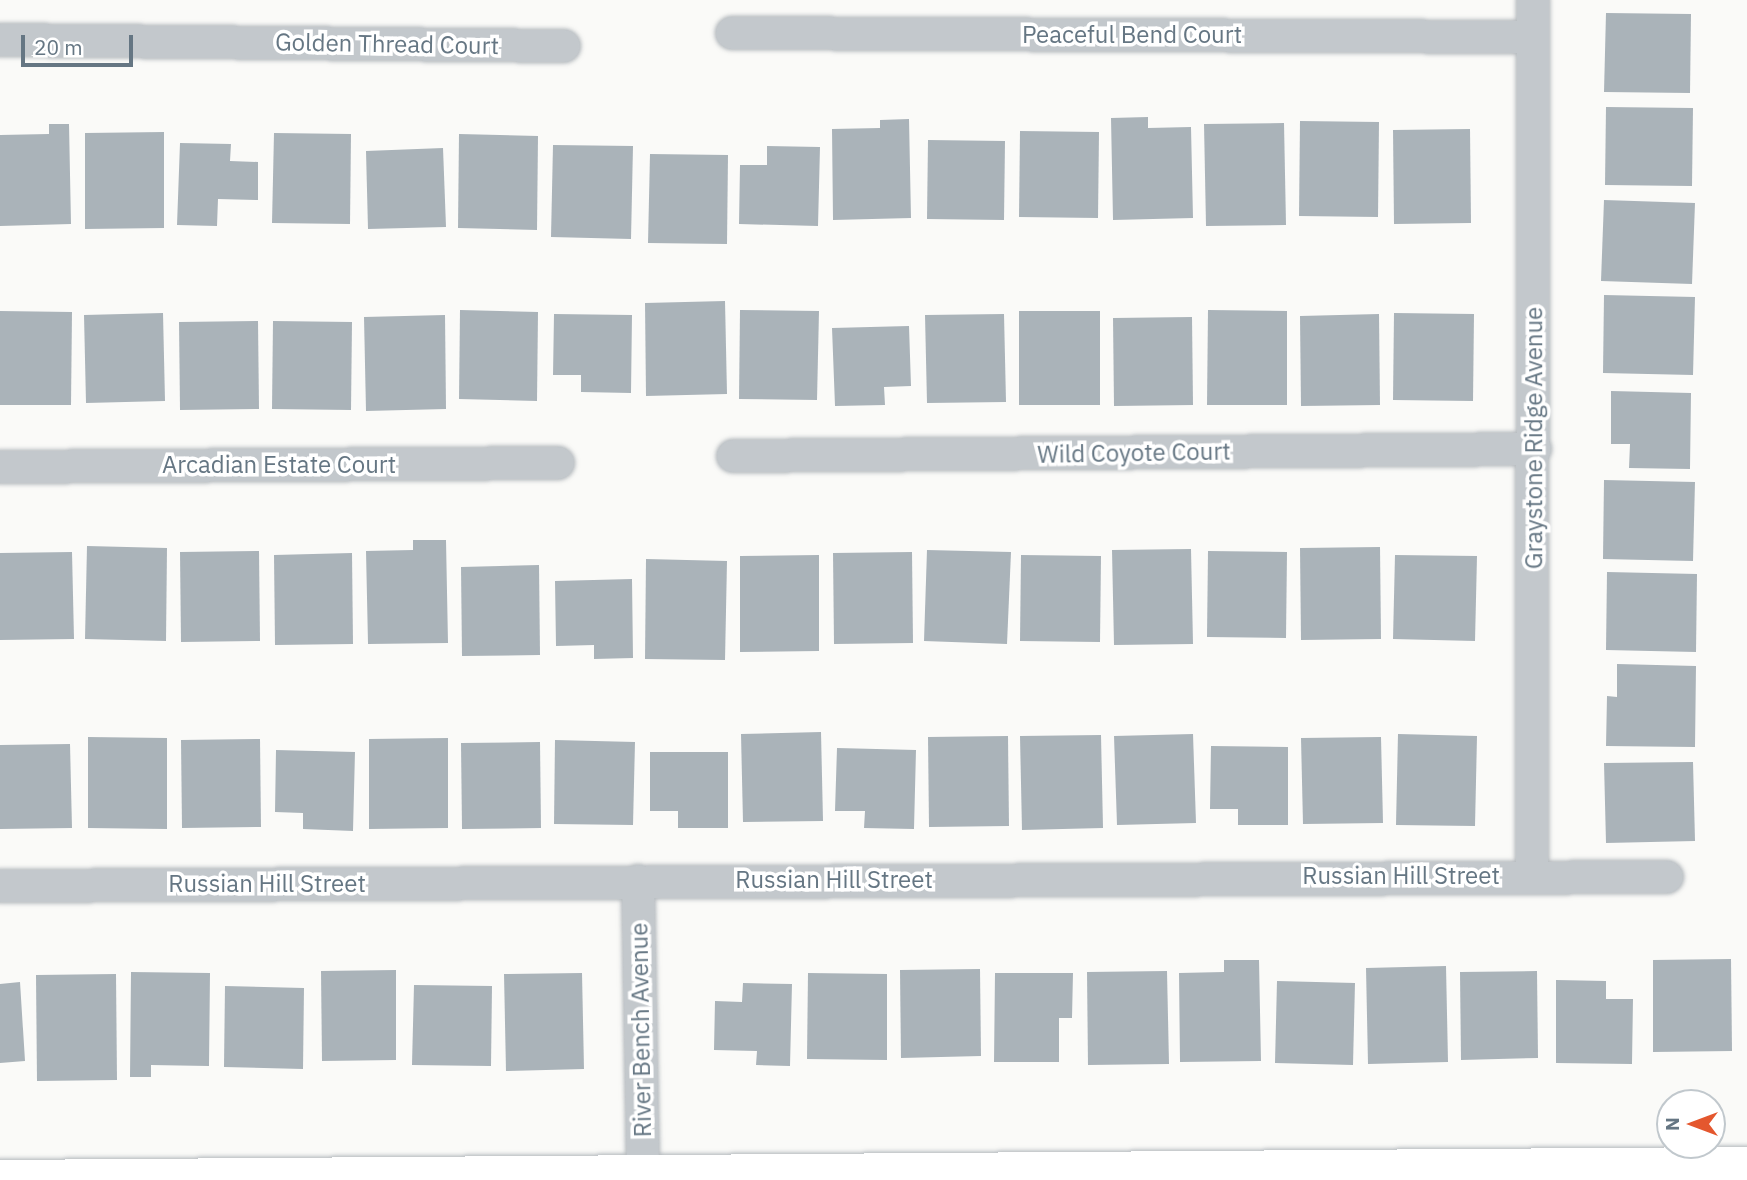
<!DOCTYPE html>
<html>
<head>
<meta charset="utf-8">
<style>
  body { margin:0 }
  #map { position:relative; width:1747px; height:1180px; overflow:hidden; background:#fafaf8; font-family:"IBM Plex Sans",sans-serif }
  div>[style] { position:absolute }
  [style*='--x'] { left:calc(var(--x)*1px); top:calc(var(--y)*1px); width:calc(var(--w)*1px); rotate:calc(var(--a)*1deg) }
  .building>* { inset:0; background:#aab3b9 }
  .roads { filter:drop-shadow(0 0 2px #b5babe) drop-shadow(0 0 2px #b5babe) }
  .street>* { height:32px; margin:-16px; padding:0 16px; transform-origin:16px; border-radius:16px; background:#c3c8cc }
  .primary>* { height:38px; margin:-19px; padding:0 19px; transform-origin:19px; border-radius:19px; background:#fff }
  span { translate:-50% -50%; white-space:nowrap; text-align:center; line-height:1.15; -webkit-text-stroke:7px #fff; paint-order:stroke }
  .street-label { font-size:24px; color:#657683 }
  .north { position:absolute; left:1656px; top:1089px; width:70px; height:70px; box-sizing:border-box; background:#fff; border:2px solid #c1c8cd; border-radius:50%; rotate:270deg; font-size:19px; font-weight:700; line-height:28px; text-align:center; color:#657683 }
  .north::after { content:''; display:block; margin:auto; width:24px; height:32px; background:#e4572e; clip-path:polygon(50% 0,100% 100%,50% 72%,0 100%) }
  .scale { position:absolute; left:21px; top:35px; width:112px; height:32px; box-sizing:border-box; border:4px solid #657683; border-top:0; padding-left:9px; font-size:21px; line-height:24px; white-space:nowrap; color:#657683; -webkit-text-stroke:5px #fff; paint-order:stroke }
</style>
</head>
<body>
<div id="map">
  <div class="building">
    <i style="clip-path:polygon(1606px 13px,1691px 14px,1690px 93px,1604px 92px)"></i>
    <i style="clip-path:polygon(1606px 107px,1693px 108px,1692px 186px,1605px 185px)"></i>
    <i style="clip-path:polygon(1148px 117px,1148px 128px,1191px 127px,1193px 218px,1113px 220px,1111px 118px)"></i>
    <i style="clip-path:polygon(909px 119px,911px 218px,833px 220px,832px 129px,880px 128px,880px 120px)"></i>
    <i style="clip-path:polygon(1300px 121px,1379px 122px,1378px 217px,1299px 216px)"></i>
    <i style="clip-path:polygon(1284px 123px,1286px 225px,1206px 226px,1204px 124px)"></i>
    <i style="clip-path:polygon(49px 124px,69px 124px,71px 224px,0 226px,0 135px,49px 134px)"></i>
    <i style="clip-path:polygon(1470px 129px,1471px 223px,1394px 224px,1393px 130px)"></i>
    <i style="clip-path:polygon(1020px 131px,1099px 132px,1098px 218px,1019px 217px)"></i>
    <i style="clip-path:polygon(164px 132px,164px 228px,85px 229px,85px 133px)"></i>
    <i style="clip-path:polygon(274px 133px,351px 134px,350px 224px,272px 223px)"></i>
    <i style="clip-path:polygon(459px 134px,538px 136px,537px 230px,458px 228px)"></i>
    <i style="clip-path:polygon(928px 140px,1005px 141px,1004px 220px,927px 219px)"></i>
    <i style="clip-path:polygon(180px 143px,231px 144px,230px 161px,258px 162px,258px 200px,218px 199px,217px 226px,177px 225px)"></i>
    <i style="clip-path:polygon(553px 145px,633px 146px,631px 239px,551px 237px)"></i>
    <i style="clip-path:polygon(767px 146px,820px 147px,818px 226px,739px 224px,740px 165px,767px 165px)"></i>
    <i style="clip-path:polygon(443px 148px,446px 227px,368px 229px,366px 151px)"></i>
    <i style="clip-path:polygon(650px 154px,728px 155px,727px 244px,648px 243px)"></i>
    <i style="clip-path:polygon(1604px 200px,1695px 203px,1692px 284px,1601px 281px)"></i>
    <i style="clip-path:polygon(1604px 295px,1695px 297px,1693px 375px,1603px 373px)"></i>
    <i style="clip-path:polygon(725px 301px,727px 394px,646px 396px,645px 303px)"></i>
    <i style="clip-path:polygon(460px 310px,538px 312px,537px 401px,459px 399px)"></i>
    <i style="clip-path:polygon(740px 310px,819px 311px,817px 400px,739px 399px)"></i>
    <i style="clip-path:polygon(1208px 310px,1287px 311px,1287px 405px,1207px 405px)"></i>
    <i style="clip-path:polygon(0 311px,72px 312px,71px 405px,0 405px)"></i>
    <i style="clip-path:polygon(1019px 311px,1100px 311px,1100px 405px,1019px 405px)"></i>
    <i style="clip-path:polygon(163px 313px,165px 401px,86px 403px,84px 315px)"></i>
    <i style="clip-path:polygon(1394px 313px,1474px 314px,1473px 401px,1393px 400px)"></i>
    <i style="clip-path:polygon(554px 314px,632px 315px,631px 393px,581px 392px,581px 375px,553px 375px)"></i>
    <i style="clip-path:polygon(1004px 314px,1006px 402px,927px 403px,925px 315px)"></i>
    <i style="clip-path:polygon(1379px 314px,1380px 405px,1301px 406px,1300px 316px)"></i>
    <i style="clip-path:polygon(445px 315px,446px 409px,366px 411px,364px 317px)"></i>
    <i style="clip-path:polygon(1192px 317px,1193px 405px,1114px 406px,1113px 318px)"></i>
    <i style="clip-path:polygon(258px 321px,259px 409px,180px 410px,179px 322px)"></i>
    <i style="clip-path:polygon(273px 321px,352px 322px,351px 410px,272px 409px)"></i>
    <i style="clip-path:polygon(909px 326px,911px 386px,884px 387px,885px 405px,835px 406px,832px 328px)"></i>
    <i style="clip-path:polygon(1611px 391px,1691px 393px,1690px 469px,1629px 468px,1630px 444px,1611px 444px)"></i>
    <i style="clip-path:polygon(1604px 480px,1695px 482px,1693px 561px,1603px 559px)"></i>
    <i style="clip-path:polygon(413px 540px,446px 540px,448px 643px,368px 644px,366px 551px,413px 550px)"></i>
    <i style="clip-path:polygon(87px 546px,167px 548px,166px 641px,85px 639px)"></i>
    <i style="clip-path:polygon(1380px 547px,1381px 639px,1301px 640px,1300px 548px)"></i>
    <i style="clip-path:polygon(1191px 549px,1193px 644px,1114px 645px,1112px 550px)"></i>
    <i style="clip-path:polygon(927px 550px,1011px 552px,1007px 644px,924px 641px)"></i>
    <i style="clip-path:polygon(259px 551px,260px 641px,181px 642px,180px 552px)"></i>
    <i style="clip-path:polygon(1208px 551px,1287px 552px,1286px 638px,1207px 637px)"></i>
    <i style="clip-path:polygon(72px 552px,74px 639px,0 640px,0 553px)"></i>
    <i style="clip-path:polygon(912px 552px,913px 643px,834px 644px,833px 553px)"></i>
    <i style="clip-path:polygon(352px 553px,353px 644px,275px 645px,274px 555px)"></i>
    <i style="clip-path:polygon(819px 555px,819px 651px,740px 652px,740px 556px)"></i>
    <i style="clip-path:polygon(1021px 555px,1101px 556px,1100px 642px,1020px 641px)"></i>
    <i style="clip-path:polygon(1395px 555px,1477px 556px,1475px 641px,1393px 639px)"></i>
    <i style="clip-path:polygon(646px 559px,727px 561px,725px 660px,645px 659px)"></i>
    <i style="clip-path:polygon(539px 565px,540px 655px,462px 656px,461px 567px)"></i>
    <i style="clip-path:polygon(1607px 572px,1697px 574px,1696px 652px,1606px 650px)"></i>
    <i style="clip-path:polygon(632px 579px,633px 658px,594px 659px,594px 645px,556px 646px,555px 581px)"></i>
    <i style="clip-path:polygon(1617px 664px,1696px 666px,1695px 747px,1606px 746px,1607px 696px,1617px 697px)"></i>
    <i style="clip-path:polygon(821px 732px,823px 821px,743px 822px,741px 734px)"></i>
    <i style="clip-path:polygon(1193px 734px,1196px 823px,1117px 825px,1114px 736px)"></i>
    <i style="clip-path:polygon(1398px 734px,1477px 736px,1475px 826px,1396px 825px)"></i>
    <i style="clip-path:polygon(1101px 735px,1103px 828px,1022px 830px,1020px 736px)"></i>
    <i style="clip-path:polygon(1008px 736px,1009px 826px,929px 827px,928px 737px)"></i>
    <i style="clip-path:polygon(88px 737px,167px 738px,167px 829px,88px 828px)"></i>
    <i style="clip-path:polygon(1381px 737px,1383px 823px,1303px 824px,1301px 738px)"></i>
    <i style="clip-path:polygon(448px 738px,448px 828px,369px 829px,369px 739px)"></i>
    <i style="clip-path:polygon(260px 739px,261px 827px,182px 828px,181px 740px)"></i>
    <i style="clip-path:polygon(555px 740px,635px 742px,633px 825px,554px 824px)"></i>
    <i style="clip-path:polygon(540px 742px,541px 828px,462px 829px,461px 743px)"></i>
    <i style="clip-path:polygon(70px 744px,72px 828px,0 829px,0 745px)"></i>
    <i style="clip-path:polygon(1211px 746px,1288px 747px,1288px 825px,1238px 825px,1238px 809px,1210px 809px)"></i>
    <i style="clip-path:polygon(837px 748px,916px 750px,914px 829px,864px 828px,865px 811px,835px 811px)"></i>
    <i style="clip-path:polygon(276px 750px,355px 752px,353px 831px,303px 829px,303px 813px,275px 812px)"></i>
    <i style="clip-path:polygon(650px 752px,728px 752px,728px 828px,678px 828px,678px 811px,650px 811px)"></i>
    <i style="clip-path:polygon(1693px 762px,1695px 841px,1606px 843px,1604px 763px)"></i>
    <i style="clip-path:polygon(1731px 959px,1732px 1051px,1653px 1052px,1653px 960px)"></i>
    <i style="clip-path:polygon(1224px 960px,1259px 960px,1261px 1061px,1180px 1062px,1179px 973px,1224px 972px)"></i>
    <i style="clip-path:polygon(1446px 966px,1448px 1062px,1368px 1064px,1366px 968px)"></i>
    <i style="clip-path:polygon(980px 969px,981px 1056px,901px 1058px,900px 970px)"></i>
    <i style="clip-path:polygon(396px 970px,396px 1060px,322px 1061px,321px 971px)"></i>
    <i style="clip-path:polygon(1167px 971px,1169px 1064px,1088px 1065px,1087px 972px)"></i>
    <i style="clip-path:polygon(1537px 971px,1538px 1058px,1461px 1060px,1460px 972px)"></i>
    <i style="clip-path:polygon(131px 972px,210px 973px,209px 1066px,151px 1065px,151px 1077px,130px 1077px)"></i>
    <i style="clip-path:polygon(582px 973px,584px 1069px,506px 1071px,504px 974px)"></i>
    <i style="clip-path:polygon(808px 973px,887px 974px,887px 1060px,807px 1059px)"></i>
    <i style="clip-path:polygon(995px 973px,1073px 973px,1072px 1018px,1059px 1018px,1059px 1062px,994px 1062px)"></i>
    <i style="clip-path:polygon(116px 974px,117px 1080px,37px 1081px,36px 975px)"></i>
    <i style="clip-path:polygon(1556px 980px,1606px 981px,1606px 999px,1633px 999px,1632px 1064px,1556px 1063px)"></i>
    <i style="clip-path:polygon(1277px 981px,1355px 983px,1353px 1065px,1275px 1063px)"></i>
    <i style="clip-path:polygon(20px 982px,25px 1061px,0 1063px,0 984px)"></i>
    <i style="clip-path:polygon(743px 983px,792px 984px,790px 1066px,756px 1065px,757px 1051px,714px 1050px,715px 1001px,742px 1002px)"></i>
    <i style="clip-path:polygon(414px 985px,492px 986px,491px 1066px,412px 1065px)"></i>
    <i style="clip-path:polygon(225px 986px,304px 988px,303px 1069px,224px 1067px)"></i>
  </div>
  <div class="roads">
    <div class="street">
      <i style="--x:732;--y:33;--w:801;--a:0.29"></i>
      <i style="--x:0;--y:40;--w:564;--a:0.61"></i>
      <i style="--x:733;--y:456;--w:802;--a:-0.5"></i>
      <i style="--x:0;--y:467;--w:558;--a:-0.41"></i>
      <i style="--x:1532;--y:875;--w:875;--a:-89.93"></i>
      <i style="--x:638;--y:881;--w:299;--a:89"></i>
      <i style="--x:0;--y:886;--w:1667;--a:-0.31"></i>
    </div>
    <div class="primary">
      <i style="--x:0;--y:1179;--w:1747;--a:-0.43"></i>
    </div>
  </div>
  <div class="street-label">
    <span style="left:1132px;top:35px">Peaceful Bend Court</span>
    <span style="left:387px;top:44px;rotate:1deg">Golden Thread Court</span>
    <span style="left:1534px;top:438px;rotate:-90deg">Graystone Ridge Avenue</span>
    <span style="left:1134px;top:453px;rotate:-1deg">Wild Coyote Court</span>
    <span style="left:279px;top:465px">Arcadian Estate Court</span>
    <span style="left:1401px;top:876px">Russian Hill Street</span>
    <span style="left:834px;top:880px">Russian Hill Street</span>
    <span style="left:267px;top:884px">Russian Hill Street</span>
    <span style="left:641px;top:1030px;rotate:-91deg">River Bench Avenue</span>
  </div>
  <div class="north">N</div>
  <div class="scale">20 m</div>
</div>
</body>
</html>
